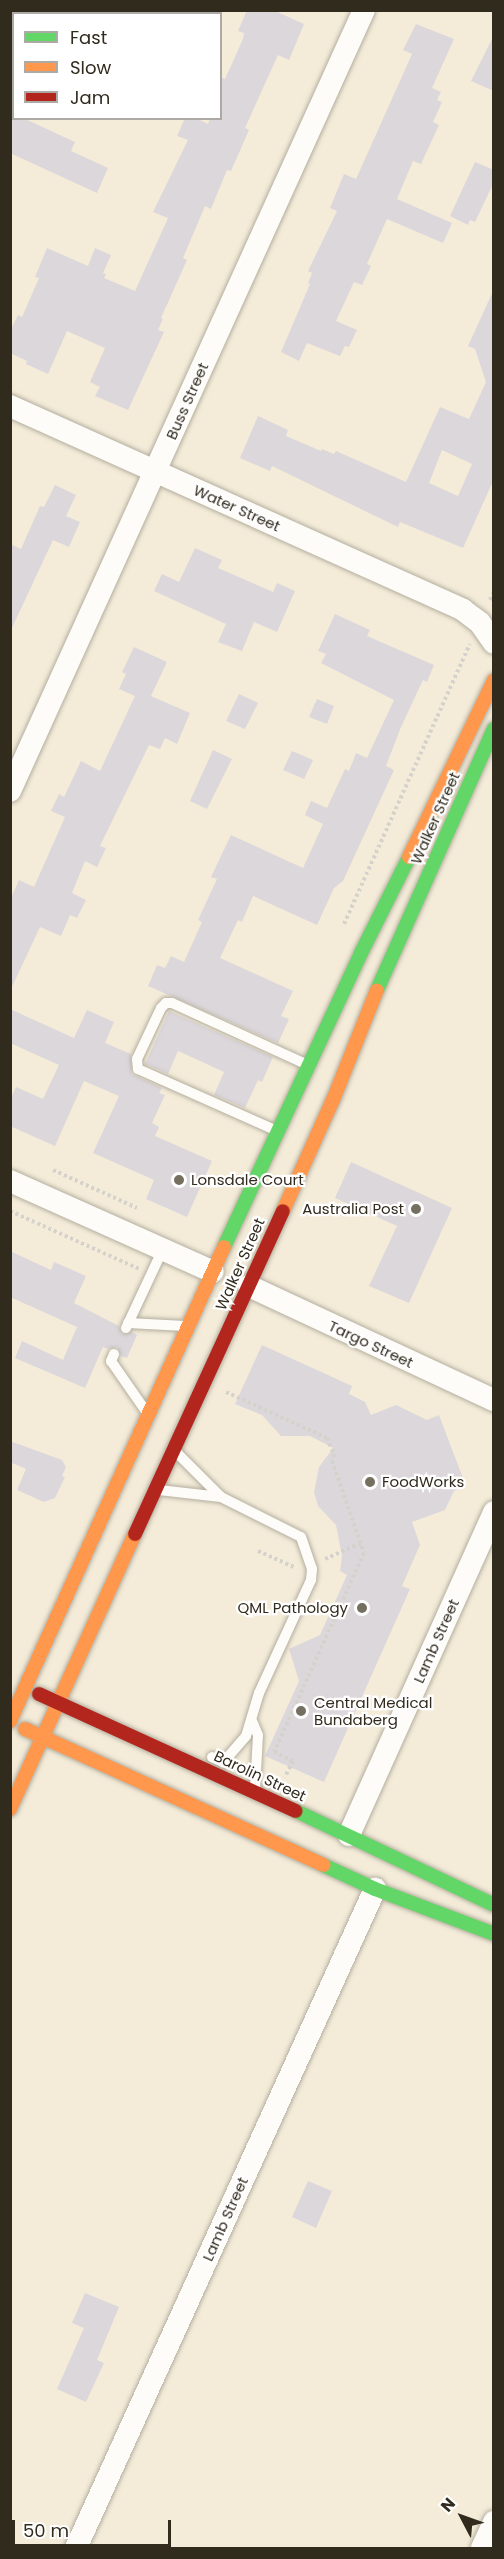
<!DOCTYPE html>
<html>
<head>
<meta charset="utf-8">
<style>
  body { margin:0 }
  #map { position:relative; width:504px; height:2559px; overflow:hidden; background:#f4ecd9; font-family:Poppins,sans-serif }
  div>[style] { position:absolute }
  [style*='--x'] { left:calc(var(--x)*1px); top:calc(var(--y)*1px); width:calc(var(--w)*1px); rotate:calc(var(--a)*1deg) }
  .building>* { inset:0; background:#dcd7db }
  .path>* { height:4px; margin-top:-2px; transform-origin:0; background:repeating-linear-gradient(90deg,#d5d2cc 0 3px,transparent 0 6px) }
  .roads { filter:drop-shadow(0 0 2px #b4ae9f) drop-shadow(0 0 2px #b4ae9f) }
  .lane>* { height:10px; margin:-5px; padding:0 5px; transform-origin:5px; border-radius:5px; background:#fdfcf9 }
  .street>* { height:22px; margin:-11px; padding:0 11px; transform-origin:11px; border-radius:11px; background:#fdfcf9 }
  .fast>* { height:14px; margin:-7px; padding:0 7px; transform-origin:7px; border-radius:7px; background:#63d668 }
  .slow>* { height:14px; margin:-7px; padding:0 7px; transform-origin:7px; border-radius:7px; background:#ff974d }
  .jam>* { height:14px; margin:-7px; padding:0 7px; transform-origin:7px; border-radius:7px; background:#b3261e }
  .dots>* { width:16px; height:16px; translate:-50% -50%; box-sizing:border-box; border:3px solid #fff; border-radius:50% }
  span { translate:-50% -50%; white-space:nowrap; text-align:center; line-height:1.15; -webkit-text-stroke:4.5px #fff; paint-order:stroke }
  .street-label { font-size:15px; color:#312b1e }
  .poi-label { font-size:15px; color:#312b1e }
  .left { translate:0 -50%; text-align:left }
  .right { translate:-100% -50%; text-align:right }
  .frame { position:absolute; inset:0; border:12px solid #312b1e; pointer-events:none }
  .legend { position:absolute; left:12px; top:12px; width:210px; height:108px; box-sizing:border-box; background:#fff; border:2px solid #adaaa5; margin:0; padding:8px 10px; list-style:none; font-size:18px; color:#312b1e }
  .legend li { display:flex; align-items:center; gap:12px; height:30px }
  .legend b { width:30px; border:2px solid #adaaa5 }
  .north { position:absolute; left:432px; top:2487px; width:60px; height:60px; -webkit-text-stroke:4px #fff; paint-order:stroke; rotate:311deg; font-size:16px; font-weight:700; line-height:24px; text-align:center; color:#312b1e }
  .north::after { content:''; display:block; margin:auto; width:21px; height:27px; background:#312b1e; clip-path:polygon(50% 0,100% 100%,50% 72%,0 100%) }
  .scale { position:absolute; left:12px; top:2520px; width:159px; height:27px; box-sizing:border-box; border:3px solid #312b1e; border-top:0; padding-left:8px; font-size:18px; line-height:21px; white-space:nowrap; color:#312b1e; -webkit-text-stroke:4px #fff; paint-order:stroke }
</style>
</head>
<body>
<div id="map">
  <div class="building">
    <i style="clip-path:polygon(247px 10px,273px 10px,304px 24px,289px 60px,278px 55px,245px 128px,249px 130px,231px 171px,227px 170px,211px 209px,205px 206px,183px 258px,187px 260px,161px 318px,163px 319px,158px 330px,164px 332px,128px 410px,95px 396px,100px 387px,90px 382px,105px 348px,67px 331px,48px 374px,26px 364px,27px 361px,10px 353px,10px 331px,18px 315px,22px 317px,39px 278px,35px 277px,47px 248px,88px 266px,95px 248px,111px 255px,103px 273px,106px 274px,104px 278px,135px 291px,168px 218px,153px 212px,188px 140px,177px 136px,185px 118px,196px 118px,208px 124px,210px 118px,220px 118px,220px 77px,225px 79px,243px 39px,244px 33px,238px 31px)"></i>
    <i style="clip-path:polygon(416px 24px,454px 39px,432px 88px,441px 92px,437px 100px,442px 102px,433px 122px,439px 125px,421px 164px,413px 161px,397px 199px,452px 223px,443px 243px,387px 219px,367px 264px,371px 266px,362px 285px,354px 282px,336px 321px,357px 330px,349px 347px,345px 346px,340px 356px,307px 343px,299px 361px,281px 352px,310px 284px,308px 283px,312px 273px,308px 271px,337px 211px,330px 208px,344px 174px,356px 179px,412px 54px,403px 50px)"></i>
    <i style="clip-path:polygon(494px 35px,494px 91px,471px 81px)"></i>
    <i style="clip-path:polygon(10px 113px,14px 118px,23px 118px,75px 142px,71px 151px,108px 168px,97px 193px,10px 153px)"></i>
    <i style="clip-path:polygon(475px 162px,494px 170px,494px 182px,475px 222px,470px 220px,468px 225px,450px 216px)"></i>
    <i style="clip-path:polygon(evenodd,494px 289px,494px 479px,463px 548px,400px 522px,398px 527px,272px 466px,270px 471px,240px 458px,258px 416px,288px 430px,286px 436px,321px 451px,322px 449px,334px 454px,336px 451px,406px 482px,440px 407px,469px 419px,486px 382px,475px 349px,468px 346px,494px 289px,442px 450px,472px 464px,458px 496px,429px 483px,442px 450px)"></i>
    <i style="clip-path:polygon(55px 485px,76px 495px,66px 516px,80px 522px,69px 547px,53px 540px,10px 632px,10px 544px,21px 549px,40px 506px,44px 507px)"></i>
    <i style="clip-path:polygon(195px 548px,222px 560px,218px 568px,273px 592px,277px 583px,295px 591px,277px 632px,254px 622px,242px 651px,218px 642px,226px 624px,154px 591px,162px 574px,179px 582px)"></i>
    <i style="clip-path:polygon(335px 614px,370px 630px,367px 636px,434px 665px,427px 682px,423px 680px,401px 727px,386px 766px,394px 770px,343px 881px,334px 888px,317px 925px,253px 896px,242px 922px,238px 920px,220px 958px,293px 991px,281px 1016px,289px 1019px,278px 1043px,148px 986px,157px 965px,165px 968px,171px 956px,184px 962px,202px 922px,198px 920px,217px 879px,211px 877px,231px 835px,303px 868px,323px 824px,305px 815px,311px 801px,327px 808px,345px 769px,349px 771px,356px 753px,367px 758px,394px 700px,321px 663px,326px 654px,318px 651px)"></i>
    <i style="clip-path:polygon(134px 647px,167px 662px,151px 696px,190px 713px,177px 744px,165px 738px,160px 749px,149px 745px,100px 846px,106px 848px,97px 867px,85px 861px,72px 893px,86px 900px,77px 918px,70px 915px,61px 936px,40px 927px,10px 991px,10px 900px,19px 880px,34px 887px,65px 817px,51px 811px,59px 794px,64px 797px,81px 761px,100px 771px,135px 696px,119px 689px,126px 674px,122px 672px)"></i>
    <i style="clip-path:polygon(239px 694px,258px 703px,245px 729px,226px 721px)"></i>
    <i style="clip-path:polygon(317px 699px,334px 706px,327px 724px,309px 717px)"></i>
    <i style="clip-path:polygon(213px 750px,232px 759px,207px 809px,190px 801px)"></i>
    <i style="clip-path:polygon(292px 751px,313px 760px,304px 779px,283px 770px)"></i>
    <i style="clip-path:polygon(10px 1009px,74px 1038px,87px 1010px,114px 1022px,105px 1043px,131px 1054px,132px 1074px,162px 1088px,159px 1093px,165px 1095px,152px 1123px,159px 1127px,155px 1136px,212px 1161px,187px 1217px,146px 1199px,154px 1180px,93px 1153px,119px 1096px,84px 1081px,55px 1146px,10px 1126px,10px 1100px,16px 1087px,43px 1099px,59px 1065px,10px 1043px)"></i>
    <i style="clip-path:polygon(169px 1011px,273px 1057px,262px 1082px,258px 1080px,245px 1108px,214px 1095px,224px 1072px,178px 1051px,168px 1074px,145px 1064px)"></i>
    <i style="clip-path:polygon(351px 1162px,452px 1208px,409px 1303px,369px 1286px,397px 1226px,335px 1198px)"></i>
    <i style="clip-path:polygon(10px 1251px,51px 1270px,54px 1262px,86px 1276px,74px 1303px,119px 1326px,122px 1334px,132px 1332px,137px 1335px,127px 1358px,121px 1356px,117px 1347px,108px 1349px,103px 1347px,85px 1388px,15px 1358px,22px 1341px,63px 1360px,77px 1327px,10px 1297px)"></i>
    <i style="clip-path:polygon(262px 1345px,352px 1386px,349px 1394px,365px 1402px,371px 1415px,396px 1405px,427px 1420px,439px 1415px,466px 1486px,454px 1491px,445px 1510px,412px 1522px,420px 1545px,402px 1586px,410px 1589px,324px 1782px,265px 1756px,299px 1681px,289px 1649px,320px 1635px,347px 1575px,340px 1571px,342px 1556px,336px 1525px,318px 1506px,314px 1492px,319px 1467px,333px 1448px,310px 1436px,281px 1436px,262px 1415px,235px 1404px)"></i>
    <i style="clip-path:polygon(10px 1441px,62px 1460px,66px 1467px,62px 1476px,65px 1477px,55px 1498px,44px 1502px,17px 1490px,26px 1469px,10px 1462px)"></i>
    <i style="clip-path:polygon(308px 2181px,332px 2191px,316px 2228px,292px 2217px)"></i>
    <i style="clip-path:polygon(85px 2293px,119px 2307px,97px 2360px,104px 2363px,86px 2402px,57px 2389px,84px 2328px,72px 2323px)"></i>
  </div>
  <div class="path">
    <i style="--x:490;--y:600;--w:9;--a:-63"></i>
    <i style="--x:344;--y:924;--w:307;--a:-65.8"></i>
    <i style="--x:53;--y:1170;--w:92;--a:24.3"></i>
    <i style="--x:10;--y:1211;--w:141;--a:24.2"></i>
    <i style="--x:226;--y:1392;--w:111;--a:24.5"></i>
    <i style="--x:327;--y:1438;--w:17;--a:66"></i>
    <i style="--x:334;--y:1454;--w:7;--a:106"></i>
    <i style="--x:332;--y:1461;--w:97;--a:70.8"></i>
    <i style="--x:364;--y:1553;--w:218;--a:114.3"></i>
    <i style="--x:274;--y:1752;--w:21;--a:25"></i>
    <i style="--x:293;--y:1761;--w:18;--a:117"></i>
    <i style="--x:258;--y:1551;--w:42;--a:24.1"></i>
    <i style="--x:325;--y:1559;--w:39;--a:-24"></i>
  </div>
  <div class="roads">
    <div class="lane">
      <i style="--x:275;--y:1130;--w:150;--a:-156"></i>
      <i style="--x:138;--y:1069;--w:10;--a:-96"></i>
      <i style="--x:137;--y:1059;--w:56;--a:-64.8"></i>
      <i style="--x:161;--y:1008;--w:7;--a:-45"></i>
      <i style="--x:166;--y:1003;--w:6;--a:0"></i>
      <i style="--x:172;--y:1003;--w:147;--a:24.5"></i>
      <i style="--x:128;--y:1323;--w:57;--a:3"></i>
      <i style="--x:126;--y:1328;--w:87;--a:-64.9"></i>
      <i style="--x:114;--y:1354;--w:8;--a:113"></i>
      <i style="--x:111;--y:1361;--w:60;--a:55.2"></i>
      <i style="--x:177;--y:1453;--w:62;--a:45"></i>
      <i style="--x:221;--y:1497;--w:89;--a:26.6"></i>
      <i style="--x:301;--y:1537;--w:34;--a:71"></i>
      <i style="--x:312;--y:1569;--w:11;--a:95"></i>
      <i style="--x:311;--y:1580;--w:124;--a:114.7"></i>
      <i style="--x:259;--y:1693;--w:45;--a:106.8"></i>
      <i style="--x:246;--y:1736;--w:35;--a:131"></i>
      <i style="--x:223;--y:1762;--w:12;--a:-156"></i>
      <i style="--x:159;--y:1490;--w:62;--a:6.4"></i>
      <i style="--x:252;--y:1721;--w:15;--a:67"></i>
      <i style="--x:258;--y:1735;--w:54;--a:93.2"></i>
    </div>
    <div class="street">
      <i style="--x:10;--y:406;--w:497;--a:24.2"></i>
      <i style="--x:463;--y:610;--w:21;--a:37"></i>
      <i style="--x:480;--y:623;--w:24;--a:55"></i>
      <i style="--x:10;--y:791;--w:857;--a:-65.62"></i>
      <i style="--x:10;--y:1181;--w:222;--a:24.1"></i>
      <i style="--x:249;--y:1286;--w:270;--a:25"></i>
      <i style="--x:349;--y:1835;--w:354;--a:-65.8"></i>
      <i style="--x:76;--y:2548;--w:724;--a:-65.6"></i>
      <i style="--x:482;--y:2548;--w:29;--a:-65"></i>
    </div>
    <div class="fast">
      <i style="--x:377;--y:990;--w:286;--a:-65.9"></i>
      <i style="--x:224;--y:1247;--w:324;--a:-65"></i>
      <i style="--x:361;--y:953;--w:107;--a:-63.4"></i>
      <i style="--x:296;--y:1811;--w:219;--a:25.4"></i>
      <i style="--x:323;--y:1865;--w:57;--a:24.8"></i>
      <i style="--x:375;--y:1889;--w:127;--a:20.7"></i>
    </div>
    <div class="slow">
      <i style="--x:409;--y:857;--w:196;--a:-64.3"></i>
      <i style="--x:283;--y:1211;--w:122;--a:-65.8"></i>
      <i style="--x:333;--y:1100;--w:118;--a:-68.2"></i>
      <i style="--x:10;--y:1721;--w:520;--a:-65.7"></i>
      <i style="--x:25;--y:1729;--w:328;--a:24.5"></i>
      <i style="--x:10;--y:1809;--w:302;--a:-65.6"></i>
    </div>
    <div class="jam">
      <i style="--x:135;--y:1534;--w:355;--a:-65.4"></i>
      <i style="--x:39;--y:1694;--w:282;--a:24.5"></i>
    </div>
  </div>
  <div class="dots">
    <i style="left:179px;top:1180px;background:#756f5f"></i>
    <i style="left:416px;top:1209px;background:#756f5f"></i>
    <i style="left:370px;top:1482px;background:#756f5f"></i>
    <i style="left:362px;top:1608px;background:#756f5f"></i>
    <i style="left:301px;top:1711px;background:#756f5f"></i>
  </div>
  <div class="street-label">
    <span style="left:187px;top:401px;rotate:-66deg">Buss Street</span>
    <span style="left:237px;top:508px;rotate:24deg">Water Street</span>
    <span style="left:435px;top:818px;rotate:-66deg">Walker Street</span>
    <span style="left:240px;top:1264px;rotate:-66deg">Walker Street</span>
    <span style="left:371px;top:1344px;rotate:25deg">Targo Street</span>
    <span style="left:436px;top:1641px;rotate:-66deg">Lamb Street</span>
    <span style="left:260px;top:1776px;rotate:25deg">Barolin Street</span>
    <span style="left:225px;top:2219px;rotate:-66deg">Lamb Street</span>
  </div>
  <div class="poi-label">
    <span class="left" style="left:191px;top:1180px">Lonsdale Court</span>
    <span class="right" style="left:404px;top:1209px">Australia Post</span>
    <span class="left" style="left:382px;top:1482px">FoodWorks</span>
    <span class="right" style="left:348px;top:1608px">QML Pathology</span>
    <span class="left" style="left:314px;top:1711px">Central Medical<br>Bundaberg</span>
  </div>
  <div class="frame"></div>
  <ul class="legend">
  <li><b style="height:8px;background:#63d668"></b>Fast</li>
  <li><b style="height:8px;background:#ff974d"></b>Slow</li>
  <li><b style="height:8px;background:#b3261e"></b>Jam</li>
  </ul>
  <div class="north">N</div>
  <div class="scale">50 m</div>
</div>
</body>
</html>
